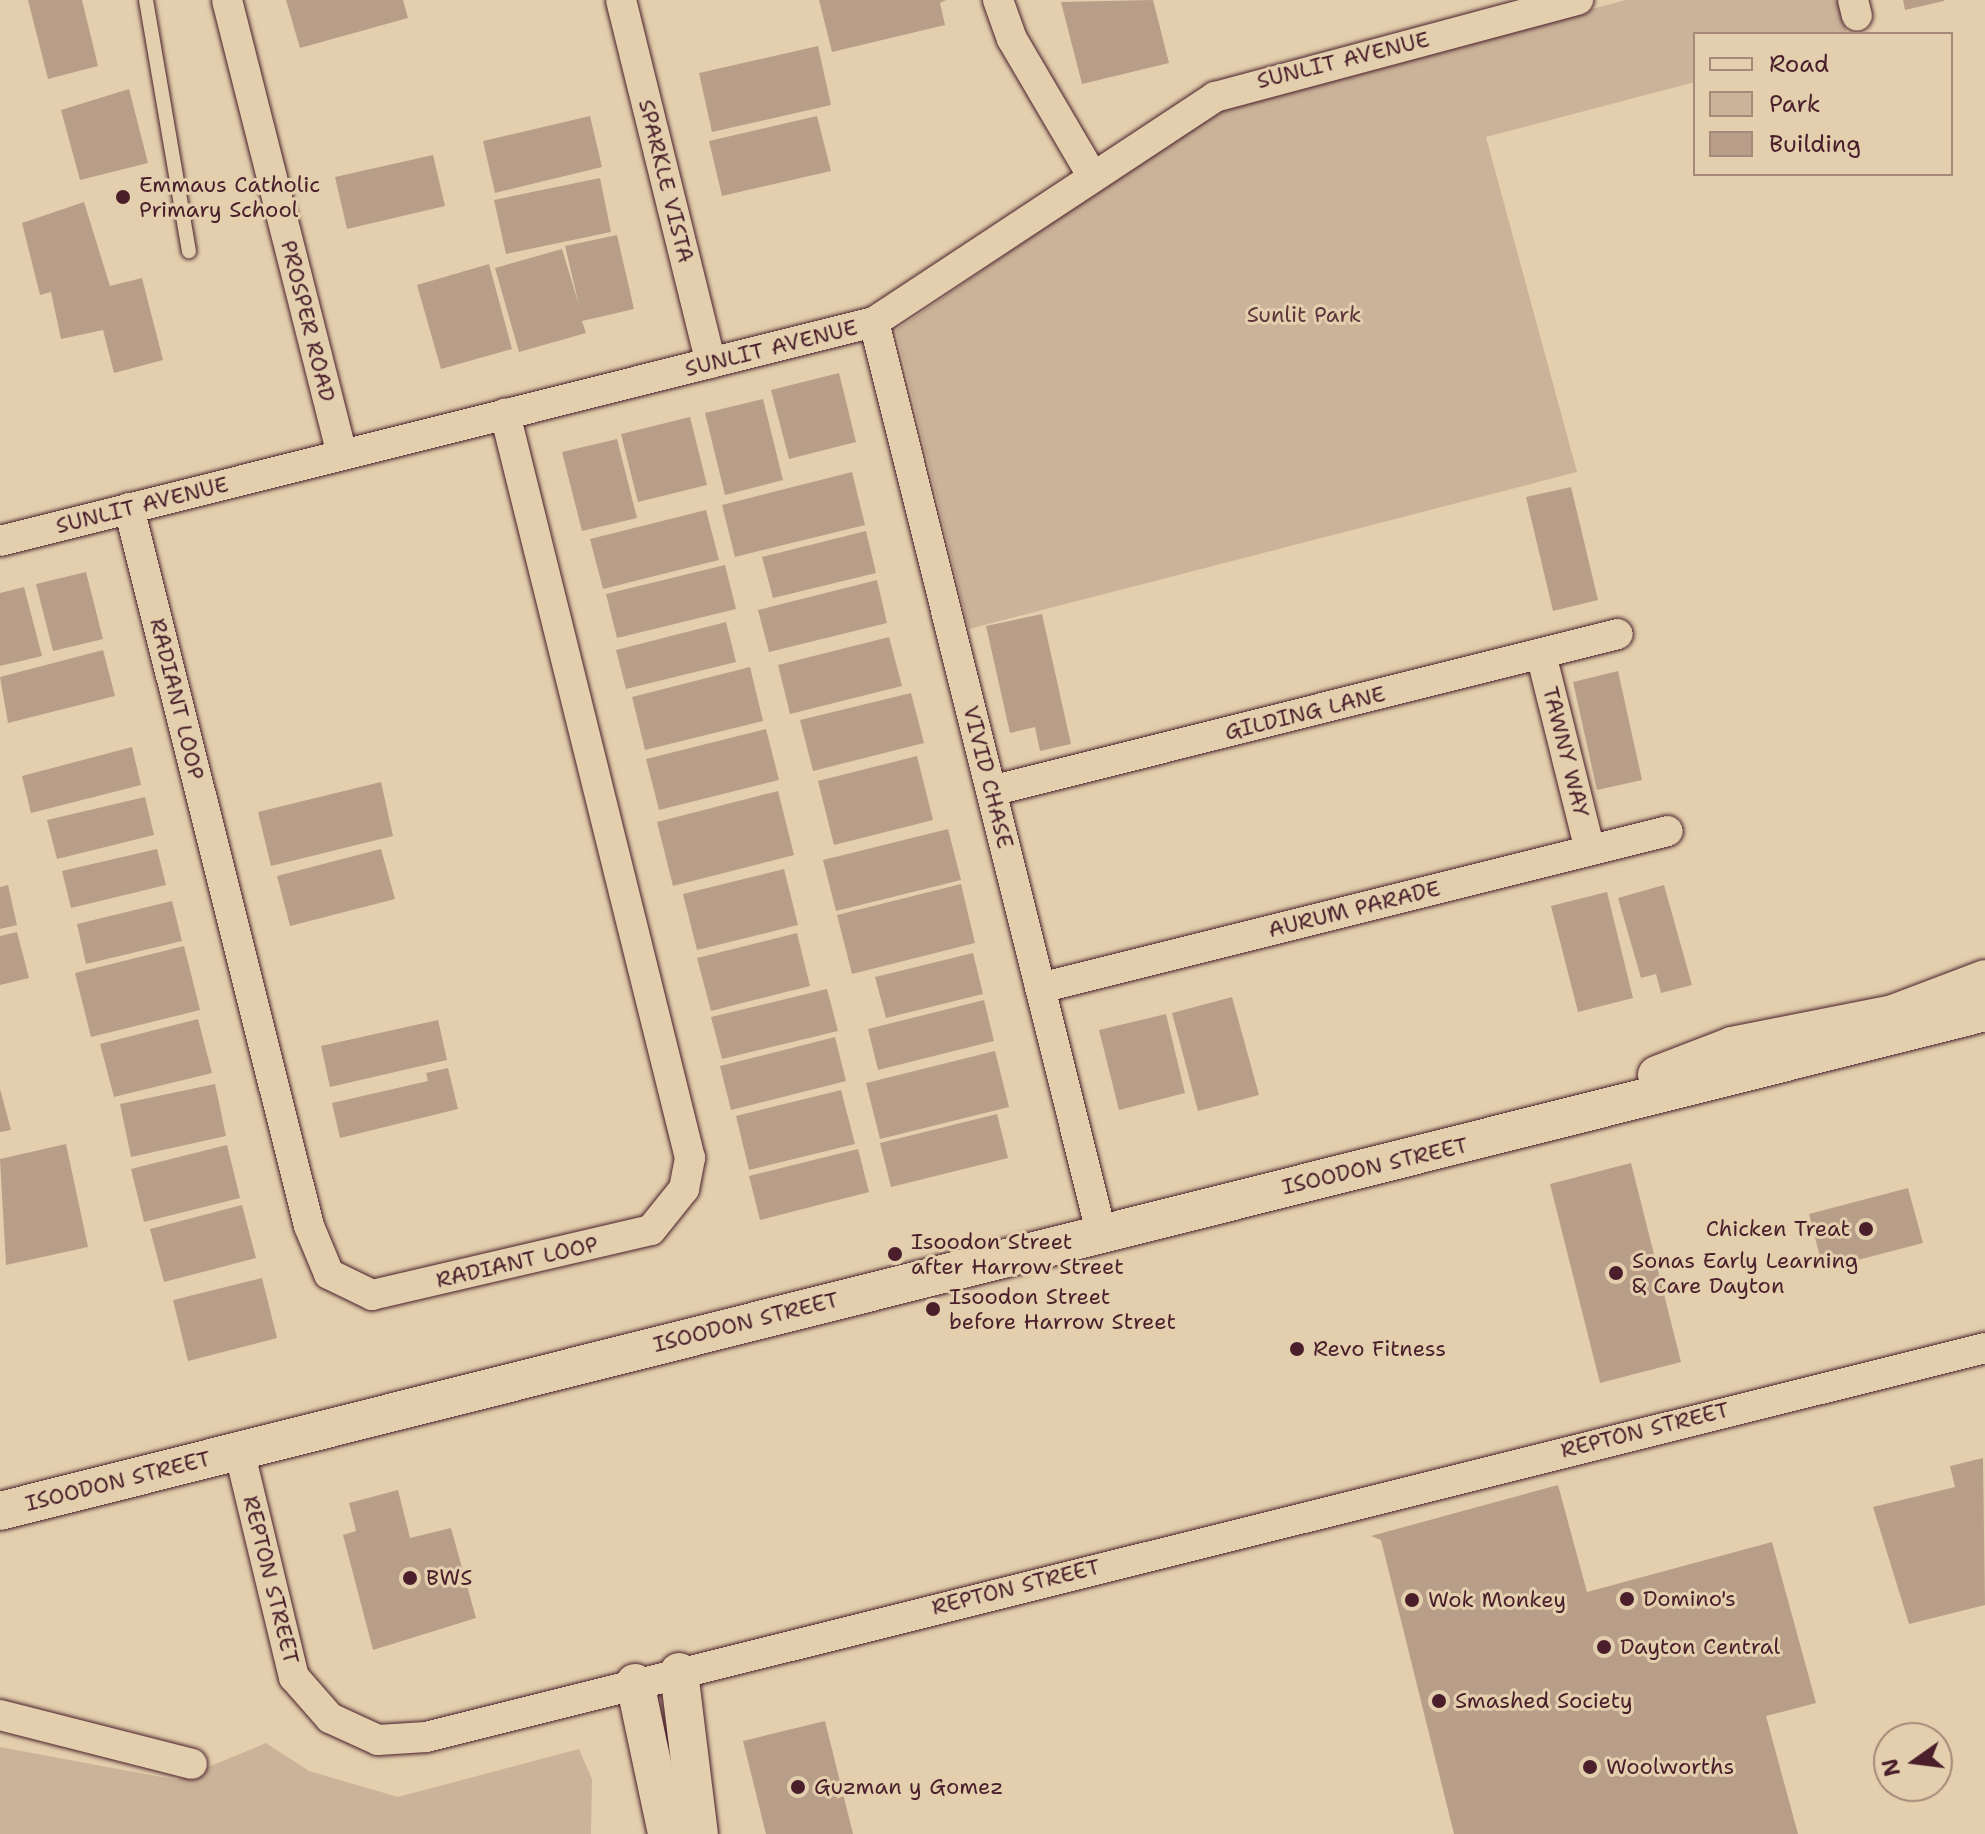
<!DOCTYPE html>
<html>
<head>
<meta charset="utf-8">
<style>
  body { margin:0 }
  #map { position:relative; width:1985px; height:1834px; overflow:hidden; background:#e3cfad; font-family:"Shantell Sans",sans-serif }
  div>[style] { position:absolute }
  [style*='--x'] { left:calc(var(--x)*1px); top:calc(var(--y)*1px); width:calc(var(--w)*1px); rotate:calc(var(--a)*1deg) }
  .green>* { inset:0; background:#cab398 }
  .building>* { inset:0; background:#b89e89 }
  .roads { filter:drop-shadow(0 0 2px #4a1f2b) drop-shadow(0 0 2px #4a1f2b) }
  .service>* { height:14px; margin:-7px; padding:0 7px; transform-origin:7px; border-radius:7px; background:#e3cfad }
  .minor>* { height:30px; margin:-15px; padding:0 15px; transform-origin:15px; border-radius:15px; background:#e3cfad }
  .tertiary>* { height:38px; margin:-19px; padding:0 19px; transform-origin:19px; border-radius:19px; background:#e3cfad }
  .dots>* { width:22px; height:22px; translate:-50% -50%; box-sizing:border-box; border:4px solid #e3cfad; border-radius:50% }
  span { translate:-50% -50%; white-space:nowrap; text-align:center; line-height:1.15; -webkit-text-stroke:6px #e3cfad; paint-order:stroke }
  .street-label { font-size:22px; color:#4a1f2b }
  .poi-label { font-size:22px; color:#4a1f2b }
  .left { translate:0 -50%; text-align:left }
  .right { translate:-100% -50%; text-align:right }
  .park-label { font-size:22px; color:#5d353b }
  .legend { position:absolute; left:1693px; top:32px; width:260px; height:144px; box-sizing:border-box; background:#e3cfad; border:2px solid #a68979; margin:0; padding:10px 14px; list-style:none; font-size:24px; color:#4a1f2b }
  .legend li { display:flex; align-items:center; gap:16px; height:40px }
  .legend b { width:40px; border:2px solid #a68979 }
  .north { position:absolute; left:1873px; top:1722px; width:80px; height:80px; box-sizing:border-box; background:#e3cfad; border:2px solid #a68979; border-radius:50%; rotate:256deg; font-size:22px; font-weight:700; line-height:32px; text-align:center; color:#4a1f2b }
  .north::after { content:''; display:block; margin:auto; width:28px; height:36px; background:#4a1f2b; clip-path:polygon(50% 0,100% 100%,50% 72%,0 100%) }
</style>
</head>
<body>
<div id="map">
  <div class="green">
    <i style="clip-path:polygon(1626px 0,1838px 0,1847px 34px,1695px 34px,1695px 82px,1486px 137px,1577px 472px,969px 629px,896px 330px,1219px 107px)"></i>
    <i style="clip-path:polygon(266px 1743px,309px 1771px,398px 1797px,579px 1749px,592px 1779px,591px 1834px,0 1834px,0 1747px,177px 1780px)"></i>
  </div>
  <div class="building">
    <i style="clip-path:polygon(28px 0,82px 0,98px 66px,48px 79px)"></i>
    <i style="clip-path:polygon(286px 0,403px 0,408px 18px,300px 48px)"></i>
    <i style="clip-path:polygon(819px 0,946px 0,940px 3px,945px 25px,832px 52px)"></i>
    <i style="clip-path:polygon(1153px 0,1169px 63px,1082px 84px,1061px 2px)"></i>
    <i style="clip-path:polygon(1903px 0,1944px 0,1944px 1px,1905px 10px)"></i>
    <i style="clip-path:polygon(818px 46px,831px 105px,712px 132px,699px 73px)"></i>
    <i style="clip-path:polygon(129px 89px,148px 163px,80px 180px,61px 110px)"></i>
    <i style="clip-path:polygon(590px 116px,602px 167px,495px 193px,483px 141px)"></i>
    <i style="clip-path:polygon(817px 116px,831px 171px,722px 196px,709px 141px)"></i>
    <i style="clip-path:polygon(433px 155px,445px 206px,347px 229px,335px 177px)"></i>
    <i style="clip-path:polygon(600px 178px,611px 232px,506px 254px,494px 200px)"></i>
    <i style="clip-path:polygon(84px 202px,110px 286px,142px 278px,163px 360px,114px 373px,103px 330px,61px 339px,51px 292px,40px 295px,22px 223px)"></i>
    <i style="clip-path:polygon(617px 235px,634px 309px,582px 321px,586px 333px,519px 352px,495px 268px,562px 249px,579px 305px,565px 246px)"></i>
    <i style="clip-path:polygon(489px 264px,512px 349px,441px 369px,417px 285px)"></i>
    <i style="clip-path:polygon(839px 373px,856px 442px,789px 459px,771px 390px)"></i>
    <i style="clip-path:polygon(763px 399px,783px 480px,725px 495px,705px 413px)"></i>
    <i style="clip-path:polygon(690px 417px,707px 485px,638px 502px,621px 434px)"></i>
    <i style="clip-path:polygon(617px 439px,637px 518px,582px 531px,562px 452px)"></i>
    <i style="clip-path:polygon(852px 472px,865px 525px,735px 557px,722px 505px)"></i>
    <i style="clip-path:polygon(1571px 487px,1598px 600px,1553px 611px,1526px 497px)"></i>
    <i style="clip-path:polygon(706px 510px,719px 560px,603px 589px,590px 539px)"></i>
    <i style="clip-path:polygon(866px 531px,876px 573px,773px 598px,762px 557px)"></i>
    <i style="clip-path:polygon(725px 565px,736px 609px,617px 638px,606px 594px)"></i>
    <i style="clip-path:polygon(86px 572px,103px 639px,53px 651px,36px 584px)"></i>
    <i style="clip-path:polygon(877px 580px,887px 623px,769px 652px,758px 610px)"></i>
    <i style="clip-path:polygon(24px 587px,42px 656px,0 666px,0 593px)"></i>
    <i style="clip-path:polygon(1042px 614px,1071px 744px,1040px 751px,1035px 727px,1010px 733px,986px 626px)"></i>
    <i style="clip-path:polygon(726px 622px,736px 662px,626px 689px,616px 650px)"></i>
    <i style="clip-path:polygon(889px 637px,902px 686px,790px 714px,778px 665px)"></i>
    <i style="clip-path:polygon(103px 650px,115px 696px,8px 723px,0 677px)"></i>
    <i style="clip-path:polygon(750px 667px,763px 721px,645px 750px,632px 697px)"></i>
    <i style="clip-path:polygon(1618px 671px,1642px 780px,1597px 790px,1573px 682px)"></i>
    <i style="clip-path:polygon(911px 693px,924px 743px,813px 771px,800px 720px)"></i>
    <i style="clip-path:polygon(766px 729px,779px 780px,659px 810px,646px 759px)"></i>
    <i style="clip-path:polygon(132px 747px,141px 785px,31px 813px,22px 776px)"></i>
    <i style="clip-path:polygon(917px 756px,933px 820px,834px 845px,818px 781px)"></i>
    <i style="clip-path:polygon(381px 782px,393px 836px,271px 866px,258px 812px)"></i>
    <i style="clip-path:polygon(778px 791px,794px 855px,673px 886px,657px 822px)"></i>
    <i style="clip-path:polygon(145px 797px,154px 835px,57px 859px,47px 820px)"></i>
    <i style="clip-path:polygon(948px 829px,961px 880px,836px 911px,823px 860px)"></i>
    <i style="clip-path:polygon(157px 849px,166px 885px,71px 908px,62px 871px)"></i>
    <i style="clip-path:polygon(381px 849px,395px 899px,290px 926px,277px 876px)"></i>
    <i style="clip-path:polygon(784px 869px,798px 925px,697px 950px,683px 894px)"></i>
    <i style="clip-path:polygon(961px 884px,975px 943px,852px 974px,837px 915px)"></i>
    <i style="clip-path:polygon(8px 885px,17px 925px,0 929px,0 887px)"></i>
    <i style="clip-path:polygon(1664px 885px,1692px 985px,1661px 993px,1656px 974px,1641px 978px,1618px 898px)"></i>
    <i style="clip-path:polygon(1607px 892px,1633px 998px,1578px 1012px,1551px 906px)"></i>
    <i style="clip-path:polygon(172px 901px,182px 941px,86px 964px,77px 924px)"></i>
    <i style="clip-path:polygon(17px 932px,29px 978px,0 985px,0 936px)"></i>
    <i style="clip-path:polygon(797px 933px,810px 986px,711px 1011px,697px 958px)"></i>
    <i style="clip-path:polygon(184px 946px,200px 1010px,91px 1037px,75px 973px)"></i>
    <i style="clip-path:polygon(973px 953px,983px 994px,886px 1018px,875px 977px)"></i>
    <i style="clip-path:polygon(827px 989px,838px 1031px,722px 1059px,711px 1017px)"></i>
    <i style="clip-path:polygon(1232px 997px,1259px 1095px,1198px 1111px,1172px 1013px)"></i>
    <i style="clip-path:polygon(984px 1000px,994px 1041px,878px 1070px,868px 1029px)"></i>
    <i style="clip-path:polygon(1166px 1014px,1185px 1093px,1119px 1110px,1099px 1030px)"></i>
    <i style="clip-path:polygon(198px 1019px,212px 1073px,114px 1097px,100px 1044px)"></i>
    <i style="clip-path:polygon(438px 1020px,447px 1060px,330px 1087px,321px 1046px)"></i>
    <i style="clip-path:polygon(835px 1037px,846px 1081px,731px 1110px,720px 1066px)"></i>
    <i style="clip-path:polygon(995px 1051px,1009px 1107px,880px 1139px,866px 1083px)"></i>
    <i style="clip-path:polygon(448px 1068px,458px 1109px,340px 1138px,332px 1103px,428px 1081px,426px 1073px)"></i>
    <i style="clip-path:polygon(215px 1084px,226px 1136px,131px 1157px,120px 1104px)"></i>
    <i style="clip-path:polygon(0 1089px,11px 1130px,0 1132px)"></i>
    <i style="clip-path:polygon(841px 1090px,855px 1144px,749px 1170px,736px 1116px)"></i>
    <i style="clip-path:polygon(997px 1114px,1008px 1158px,891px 1187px,880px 1143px)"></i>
    <i style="clip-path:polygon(66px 1144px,88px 1247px,6px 1265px,0 1159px)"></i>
    <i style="clip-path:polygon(227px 1145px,240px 1198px,144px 1222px,131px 1169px)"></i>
    <i style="clip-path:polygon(858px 1149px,869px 1192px,760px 1220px,749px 1176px)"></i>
    <i style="clip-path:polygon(1631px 1163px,1681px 1362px,1600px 1383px,1550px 1184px)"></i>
    <i style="clip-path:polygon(1908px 1188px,1923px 1243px,1823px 1269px,1809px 1214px)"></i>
    <i style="clip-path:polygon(242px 1205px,256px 1258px,164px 1282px,150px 1229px)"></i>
    <i style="clip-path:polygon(262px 1278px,277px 1338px,188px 1361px,173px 1300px)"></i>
    <i style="clip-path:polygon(1983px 1458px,1985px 1605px,1909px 1624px,1873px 1507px,1955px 1487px,1950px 1466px)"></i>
    <i style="clip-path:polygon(1558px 1485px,1587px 1592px,1772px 1542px,1816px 1703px,1766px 1716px,1798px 1834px,1454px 1834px,1381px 1540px,1371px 1536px)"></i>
    <i style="clip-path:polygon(398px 1490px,410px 1538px,451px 1528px,476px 1618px,373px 1650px,343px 1535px,356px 1531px,349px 1503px)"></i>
    <i style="clip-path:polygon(825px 1721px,853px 1834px,766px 1834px,743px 1741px)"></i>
  </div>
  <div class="roads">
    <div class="service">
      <i style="--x:146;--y:0;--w:255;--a:80.3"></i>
    </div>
    <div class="minor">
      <i style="--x:227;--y:0;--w:469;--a:75.8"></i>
      <i style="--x:621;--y:0;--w:374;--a:76.1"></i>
      <i style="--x:998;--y:0;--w:41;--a:70.3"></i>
      <i style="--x:1012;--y:39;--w:160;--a:59.6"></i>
      <i style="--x:1853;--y:0;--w:16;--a:76"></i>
      <i style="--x:874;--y:322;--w:938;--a:75.99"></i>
      <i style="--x:129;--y:508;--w:740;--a:75.93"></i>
      <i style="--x:309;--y:1226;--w:52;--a:67.4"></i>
      <i style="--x:329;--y:1274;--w:48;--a:26"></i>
      <i style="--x:372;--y:1295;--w:286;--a:-13.1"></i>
      <i style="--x:651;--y:1230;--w:53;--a:-51.2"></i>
      <i style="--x:684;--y:1189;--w:32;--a:-79"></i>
      <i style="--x:690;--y:1158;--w:767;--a:-103.96"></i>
      <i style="--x:0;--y:541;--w:901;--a:-14.07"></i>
      <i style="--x:874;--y:322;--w:409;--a:-33.4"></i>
      <i style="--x:1215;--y:97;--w:376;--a:-15"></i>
      <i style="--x:1541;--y:654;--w:202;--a:76"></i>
      <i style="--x:991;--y:791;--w:646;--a:-14.06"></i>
      <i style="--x:1040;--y:988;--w:647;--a:-14.04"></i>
      <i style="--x:239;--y:1450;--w:234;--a:76.4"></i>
      <i style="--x:294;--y:1677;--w:55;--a:48.7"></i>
      <i style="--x:330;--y:1718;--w:53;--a:24.6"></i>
      <i style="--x:378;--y:1740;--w:48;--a:-3.6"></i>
      <i style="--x:426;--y:1737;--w:1607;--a:-14.01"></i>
      <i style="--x:0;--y:1715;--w:198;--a:14.3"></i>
    </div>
    <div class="tertiary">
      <i style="--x:1657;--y:1075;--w:80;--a:-21.1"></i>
      <i style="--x:1732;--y:1046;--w:164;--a:-11.2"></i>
      <i style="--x:1893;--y:1014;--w:98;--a:-20.8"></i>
      <i style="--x:0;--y:1511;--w:2047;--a:-14.11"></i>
      <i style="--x:679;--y:1672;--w:163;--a:83"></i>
      <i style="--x:635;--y:1683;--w:154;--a:78"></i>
    </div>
  </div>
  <div class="dots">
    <i style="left:123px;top:197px;background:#4a1f2b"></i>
    <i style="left:1866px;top:1229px;background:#4a1f2b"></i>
    <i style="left:895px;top:1254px;background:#4a1f2b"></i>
    <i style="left:1616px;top:1273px;background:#4a1f2b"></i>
    <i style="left:933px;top:1309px;background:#4a1f2b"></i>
    <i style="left:1297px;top:1349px;background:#4a1f2b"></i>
    <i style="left:410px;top:1578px;background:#4a1f2b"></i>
    <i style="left:1627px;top:1599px;background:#4a1f2b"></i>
    <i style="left:1412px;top:1600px;background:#4a1f2b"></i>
    <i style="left:1604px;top:1647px;background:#4a1f2b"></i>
    <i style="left:1439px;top:1701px;background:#4a1f2b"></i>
    <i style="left:1590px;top:1767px;background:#4a1f2b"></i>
    <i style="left:798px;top:1787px;background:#4a1f2b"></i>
  </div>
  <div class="street-label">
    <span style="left:1343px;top:60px;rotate:-14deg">SUNLIT AVENUE</span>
    <span style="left:666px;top:181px;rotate:76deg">SPARKLE VISTA</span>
    <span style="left:308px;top:321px;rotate:76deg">PROSPER ROAD</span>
    <span style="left:771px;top:348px;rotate:-14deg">SUNLIT AVENUE</span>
    <span style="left:142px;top:505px;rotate:-14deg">SUNLIT AVENUE</span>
    <span style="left:177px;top:699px;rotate:76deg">RADIANT LOOP</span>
    <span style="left:1305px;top:713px;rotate:-14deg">GILDING LANE</span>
    <span style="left:1566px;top:752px;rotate:76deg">TAWNY WAY</span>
    <span style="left:988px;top:777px;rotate:76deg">VIVID CHASE</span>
    <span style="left:1354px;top:909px;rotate:-14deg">AURUM PARADE</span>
    <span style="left:1375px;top:1166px;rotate:-13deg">ISOODON STREET</span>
    <span style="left:517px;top:1262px;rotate:-13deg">RADIANT LOOP</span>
    <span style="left:746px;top:1322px;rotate:-14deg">ISOODON STREET</span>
    <span style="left:1645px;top:1430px;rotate:-14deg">REPTON STREET</span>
    <span style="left:118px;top:1481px;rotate:-14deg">ISOODON STREET</span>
    <span style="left:271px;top:1580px;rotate:76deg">REPTON STREET</span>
    <span style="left:1016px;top:1587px;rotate:-14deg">REPTON STREET</span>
  </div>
  <div class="poi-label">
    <span class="left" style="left:139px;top:197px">Emmaus Catholic<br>Primary School</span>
    <span class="right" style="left:1850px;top:1229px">Chicken Treat</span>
    <span class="left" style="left:911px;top:1254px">Isoodon Street<br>after Harrow Street</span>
    <span class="left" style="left:1632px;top:1273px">Sonas Early Learning<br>&amp; Care Dayton</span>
    <span class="left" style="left:949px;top:1309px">Isoodon Street<br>before Harrow Street</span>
    <span class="left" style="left:1313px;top:1349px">Revo Fitness</span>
    <span class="left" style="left:426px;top:1578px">BWS</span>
    <span class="left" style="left:1643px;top:1599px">Domino's</span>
    <span class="left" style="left:1428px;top:1600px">Wok Monkey</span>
    <span class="left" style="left:1620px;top:1647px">Dayton Central</span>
    <span class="left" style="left:1455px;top:1701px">Smashed Society</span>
    <span class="left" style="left:1606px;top:1767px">Woolworths</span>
    <span class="left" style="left:814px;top:1787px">Guzman y Gomez</span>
  </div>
  <div class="park-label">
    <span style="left:1304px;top:315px">Sunlit Park</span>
  </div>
  <ul class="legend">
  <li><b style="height:10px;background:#e3cfad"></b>Road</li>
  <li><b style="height:22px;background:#cab398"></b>Park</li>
  <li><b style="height:22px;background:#b89e89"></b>Building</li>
  </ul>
  <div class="north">N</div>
</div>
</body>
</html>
